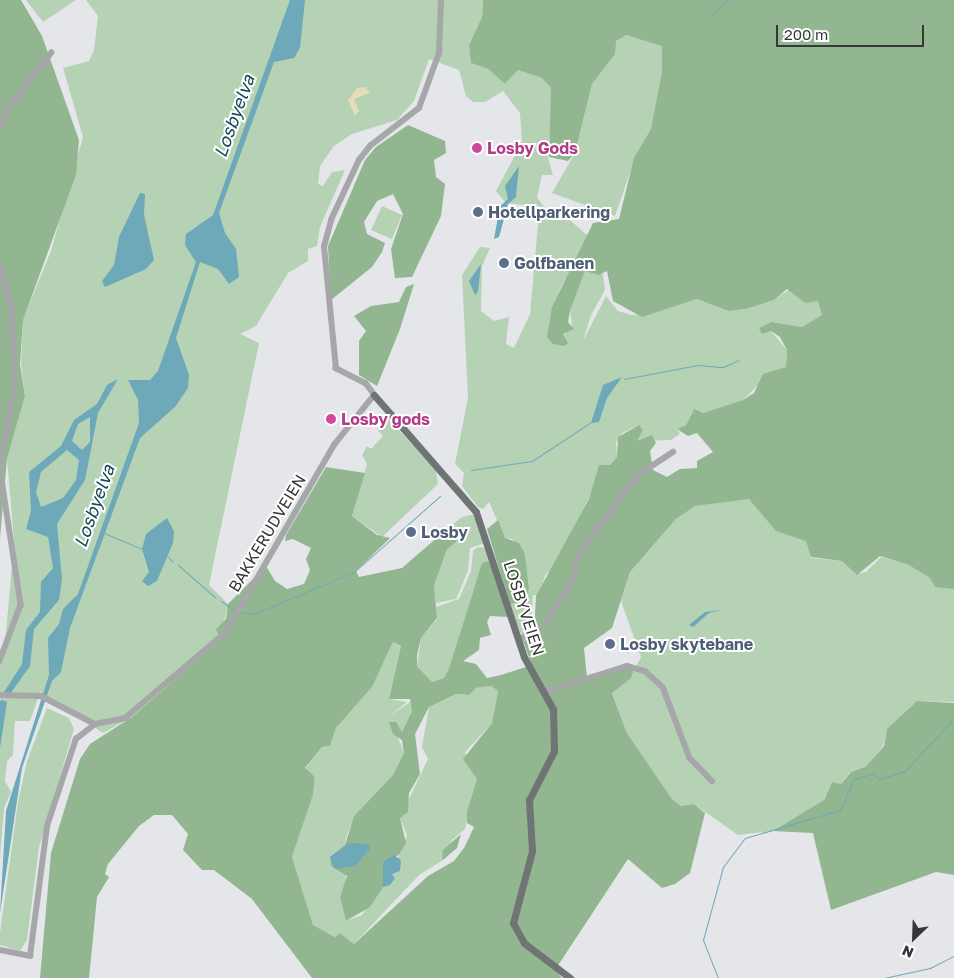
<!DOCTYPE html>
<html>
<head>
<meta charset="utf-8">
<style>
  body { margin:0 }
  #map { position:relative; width:954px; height:978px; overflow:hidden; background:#e4e6ea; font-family:"Golos Text",sans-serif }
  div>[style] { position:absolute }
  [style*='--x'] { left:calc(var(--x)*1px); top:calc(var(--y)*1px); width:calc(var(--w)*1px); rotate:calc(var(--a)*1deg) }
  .green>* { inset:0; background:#b6d2b4 }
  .forest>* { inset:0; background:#92b690 }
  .sand>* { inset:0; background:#e6dcb7 }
  .water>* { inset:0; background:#6da9b9 }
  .stream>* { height:1px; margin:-0.5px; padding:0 0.5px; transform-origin:0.5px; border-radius:0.5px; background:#6da9b9 }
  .minor>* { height:5.5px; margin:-2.75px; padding:0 2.75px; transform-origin:2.75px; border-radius:2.75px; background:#a5a7a8 }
  .major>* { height:7px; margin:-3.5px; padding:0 3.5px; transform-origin:3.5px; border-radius:3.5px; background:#6f7475 }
  .dots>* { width:14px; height:14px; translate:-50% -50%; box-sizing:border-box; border:2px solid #fff; border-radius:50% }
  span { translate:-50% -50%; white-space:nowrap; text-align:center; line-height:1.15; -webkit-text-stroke:4px #fff; paint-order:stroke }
  .hotel-label { font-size:16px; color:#b23c85; font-weight:700 }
  .left { translate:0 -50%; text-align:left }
  .service-label { font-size:16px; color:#4e5e75; font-weight:700 }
  .street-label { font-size:16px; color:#363739 }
  .water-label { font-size:18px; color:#144a56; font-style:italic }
  .north { position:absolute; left:889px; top:913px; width:50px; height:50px; -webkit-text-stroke:4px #fff; paint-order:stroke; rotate:204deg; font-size:14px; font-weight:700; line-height:20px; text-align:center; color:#363739 }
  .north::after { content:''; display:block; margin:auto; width:18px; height:22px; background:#363739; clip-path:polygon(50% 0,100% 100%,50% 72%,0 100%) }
  .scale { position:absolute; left:776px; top:25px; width:148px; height:22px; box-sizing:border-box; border:2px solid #363739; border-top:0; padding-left:6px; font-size:15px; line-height:18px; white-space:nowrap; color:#363739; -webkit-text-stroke:4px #fff; paint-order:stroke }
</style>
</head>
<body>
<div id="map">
  <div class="green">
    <i style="clip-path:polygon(26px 0,76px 0,43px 22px)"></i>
    <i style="clip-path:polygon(86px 0,483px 0,482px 17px,469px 45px,471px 63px,488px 69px,505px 84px,518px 70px,542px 78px,551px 88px,553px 124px,546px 151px,553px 175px,542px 175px,537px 197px,544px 207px,506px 203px,496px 191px,522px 142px,520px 113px,503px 91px,485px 102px,473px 102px,466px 96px,459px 70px,429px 59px,414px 101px,397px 120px,352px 134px,334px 146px,320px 166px,318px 184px,323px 186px,332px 172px,345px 170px,320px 227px,317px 246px,308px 249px,308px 261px,288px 273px,256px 326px,240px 334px,259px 343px,209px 585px,228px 604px,220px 640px,132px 717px,103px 733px,40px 692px,30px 721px,15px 721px,13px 755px,7px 761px,5px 781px,11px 792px,4px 808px,0 858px,0 655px,5px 644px,14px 541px,7px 459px,25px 396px,21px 364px,23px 319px,51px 251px,83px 137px,63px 68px,89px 61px,94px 50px,98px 16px)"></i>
    <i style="clip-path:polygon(625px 35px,662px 44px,663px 74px,652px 128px,635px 158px,615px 216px,552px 193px,575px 153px,592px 84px,614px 54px,615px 40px)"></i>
    <i style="clip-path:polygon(382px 206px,402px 215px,392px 239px,371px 230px)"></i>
    <i style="clip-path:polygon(549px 211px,571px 221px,589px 237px,560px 289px,547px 337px,563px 336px,572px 326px,570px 311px,585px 271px,603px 274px,605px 290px,591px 315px,583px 341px,606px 296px,618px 311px,632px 315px,651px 314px,697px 299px,727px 311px,746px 309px,774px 300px,790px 289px,818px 301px,822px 310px,822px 316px,802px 327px,772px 322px,771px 331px,787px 350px,786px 367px,771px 372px,743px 400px,703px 413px,693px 410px,686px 425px,677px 429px,680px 434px,671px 440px,637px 441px,639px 425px,622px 433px,616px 443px,617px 457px,610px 465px,598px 469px,594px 487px,557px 565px,545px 575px,540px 595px,533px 595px,530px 633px,522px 637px,510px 604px,524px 601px,529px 588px,525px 554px,512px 539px,505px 538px,489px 502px,483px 509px,478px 507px,462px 486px,464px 473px,455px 464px,468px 398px,462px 275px,480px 247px,490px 248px,482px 266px,481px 311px,494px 321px,509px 317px,506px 344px,514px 348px,530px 314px,539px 213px)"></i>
    <i style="clip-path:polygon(389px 419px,436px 471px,438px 484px,382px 537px,352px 516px,367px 464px,362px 455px,367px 446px,371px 449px,383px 436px,377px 429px)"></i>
    <i style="clip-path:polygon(749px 498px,777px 531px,807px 540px,811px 558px,843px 561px,856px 574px,866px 572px,881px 557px,910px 565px,954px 589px,954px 702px,917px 701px,887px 730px,883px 746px,867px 765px,850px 772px,841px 784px,832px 782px,823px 801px,773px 831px,738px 835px,694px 804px,681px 806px,672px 799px,627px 733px,612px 692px,630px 678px,641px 657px,621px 601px,630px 572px,676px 519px,694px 506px)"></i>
    <i style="clip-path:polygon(476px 514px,485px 543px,470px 548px,468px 571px,456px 599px,436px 603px,434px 585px,452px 531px,447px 529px,462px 517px)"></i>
    <i style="clip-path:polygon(478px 547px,487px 548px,491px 561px,484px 563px,475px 585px,449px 668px,444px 678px,432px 682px,417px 666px,421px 638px,437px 619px,436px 607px,459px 599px,471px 571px,473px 551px)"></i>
    <i style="clip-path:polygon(393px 642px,401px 646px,389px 699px,407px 702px,389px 716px,412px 701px,412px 711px,402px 732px,392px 722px,404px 753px,393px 775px,354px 816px,346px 838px,340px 871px,345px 871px,346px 885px,340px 897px,346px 921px,362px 915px,377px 890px,395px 878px,392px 874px,407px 835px,400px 818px,428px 759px,422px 747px,429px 707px,456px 694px,469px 695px,476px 688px,491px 686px,498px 691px,496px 702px,492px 723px,465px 752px,477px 779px,465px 829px,452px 840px,443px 860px,419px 875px,354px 944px,340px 933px,335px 937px,313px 925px,292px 857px,313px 795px,315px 777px,305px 769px,322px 747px,330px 746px,336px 728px,372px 687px)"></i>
    <i style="clip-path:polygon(47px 708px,69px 718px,74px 729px,39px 847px,27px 940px,20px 951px,0 945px,0 933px,18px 802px,27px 761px)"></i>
  </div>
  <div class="forest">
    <i style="clip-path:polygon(0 0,21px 0,42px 36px,79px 140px,76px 175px,23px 320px,20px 364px,25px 396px,7px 459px,0 538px)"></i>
    <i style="clip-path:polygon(evenodd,483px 0,954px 0,954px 589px,935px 587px,930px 578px,909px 565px,880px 556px,857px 575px,842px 561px,811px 557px,806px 541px,776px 531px,749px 499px,695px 506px,676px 519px,630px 572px,612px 628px,584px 648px,587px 678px,635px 667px,631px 678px,612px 693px,627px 733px,672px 799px,681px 806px,694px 804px,705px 813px,690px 873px,675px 884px,662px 888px,628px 859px,555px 970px,562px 978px,312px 978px,252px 899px,214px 870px,202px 870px,183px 850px,188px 834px,172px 815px,154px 815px,139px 826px,108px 864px,105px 874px,109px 877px,97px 897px,89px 978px,40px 978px,51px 853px,80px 759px,90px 744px,132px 717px,220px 640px,216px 629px,226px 619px,228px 604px,266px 566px,275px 581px,287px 589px,304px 584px,310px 570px,306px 559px,311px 548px,293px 539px,285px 541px,286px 535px,326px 467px,365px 473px,352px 516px,377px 535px,390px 538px,356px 571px,359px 577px,402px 568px,447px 529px,457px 535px,456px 542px,447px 549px,434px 585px,437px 618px,421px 638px,417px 655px,417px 666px,432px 682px,444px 678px,449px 668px,482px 563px,491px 561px,509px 617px,490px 616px,487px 622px,491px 635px,480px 638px,479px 650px,463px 661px,476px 664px,487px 678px,501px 675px,532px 665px,523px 641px,534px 637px,536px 596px,589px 499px,599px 465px,610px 465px,617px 457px,618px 437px,639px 425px,643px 430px,637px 441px,652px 435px,656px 443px,650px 451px,653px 470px,667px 477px,680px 469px,697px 468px,697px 461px,713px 452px,697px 433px,688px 436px,677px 429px,686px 425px,694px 409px,703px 413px,743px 400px,754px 393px,763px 374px,786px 367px,787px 350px,780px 337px,771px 331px,762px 334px,759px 328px,772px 322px,802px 327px,822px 315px,818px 301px,805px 303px,787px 289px,774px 300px,746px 309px,728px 311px,697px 299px,642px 317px,613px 301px,607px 271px,599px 275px,585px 271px,570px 311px,568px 322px,574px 329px,563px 334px,568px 343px,564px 346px,553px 344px,547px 337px,552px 307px,593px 223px,619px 219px,634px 158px,651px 129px,662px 73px,662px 46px,626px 35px,616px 41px,615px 54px,592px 84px,575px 153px,568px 161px,549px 157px,551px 88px,542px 78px,518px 70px,505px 84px,488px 69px,471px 63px,469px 45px,482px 17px,483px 0,393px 642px,401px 646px,389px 699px,410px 699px,412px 711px,402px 732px,396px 722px,389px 722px,393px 734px,402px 740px,404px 753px,393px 775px,354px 816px,345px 845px,330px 857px,331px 866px,347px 876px,340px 897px,346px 921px,370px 907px,383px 887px,383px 862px,399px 855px,406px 843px,400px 818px,408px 812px,409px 793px,420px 774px,415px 734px,429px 707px,456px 694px,469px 695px,476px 688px,491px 686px,498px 691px,496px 702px,492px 723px,463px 759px,477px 779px,467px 812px,467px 823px,474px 827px,464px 848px,454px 861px,428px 876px,354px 944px,340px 933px,335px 937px,313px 925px,292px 857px,313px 795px,315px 777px,305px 768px,322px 747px,330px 746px,336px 728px,372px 687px,393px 642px)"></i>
    <i style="clip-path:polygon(408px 125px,445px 141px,446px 153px,434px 160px,436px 177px,445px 184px,441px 216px,412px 277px,395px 278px,391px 249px,403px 214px,393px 194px,377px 201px,364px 222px,367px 234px,385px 243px,382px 252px,372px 267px,331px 300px,328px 246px,365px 160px,376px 147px)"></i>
    <i style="clip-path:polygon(414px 284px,400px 329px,377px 386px,359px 375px,359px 341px,366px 331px,354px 316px,371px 306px,399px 302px,406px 287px)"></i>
    <i style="clip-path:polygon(498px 520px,505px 538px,519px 543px,525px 554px,529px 588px,525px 601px,510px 604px,487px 529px)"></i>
    <i style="clip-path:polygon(917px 701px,954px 703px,954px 875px,936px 872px,831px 910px,813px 833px,773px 831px,824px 800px,832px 782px,841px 784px,851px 772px,866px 766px,884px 746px,887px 729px)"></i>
    <i style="clip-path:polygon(461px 834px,457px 848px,443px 860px,442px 851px)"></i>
  </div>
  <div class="sand">
    <i style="clip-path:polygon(357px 88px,365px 87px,370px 93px,354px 99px,359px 111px,355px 116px,348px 100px)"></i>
  </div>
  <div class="water">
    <i style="clip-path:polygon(290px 0,305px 0,300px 48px,294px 58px,274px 62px,219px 213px,225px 233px,236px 249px,239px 277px,229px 284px,218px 269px,200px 262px,176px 338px,189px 375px,188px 388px,175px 407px,140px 438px,70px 628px,61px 672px,52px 681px,22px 768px,0 913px,6px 811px,49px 675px,48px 638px,59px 624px,63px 609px,78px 594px,139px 423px,138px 400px,128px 380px,150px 380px,158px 371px,196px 262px,185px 245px,186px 234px,213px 215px)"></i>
    <i style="clip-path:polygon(519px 166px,516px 197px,508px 204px,499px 237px,494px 239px,500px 206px,508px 199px,505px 186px)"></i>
    <i style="clip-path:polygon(140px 193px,145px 194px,144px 215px,154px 260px,146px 269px,105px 287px,102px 281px,114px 265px,119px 237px)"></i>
    <i style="clip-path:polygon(481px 264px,478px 292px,475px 295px,469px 281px)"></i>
    <i style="clip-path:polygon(622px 377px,607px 398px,599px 422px,591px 423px,603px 385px)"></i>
    <i style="clip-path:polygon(evenodd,118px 379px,98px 413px,85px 480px,57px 524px,62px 579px,59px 600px,34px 629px,30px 666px,10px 694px,4px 692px,22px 664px,26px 630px,40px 612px,41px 582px,53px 568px,48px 537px,26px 529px,31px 511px,29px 472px,61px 446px,74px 420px,97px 404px,107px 385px,118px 379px,90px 417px,90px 442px,82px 450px,72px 441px,78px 424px,90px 417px,118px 379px,67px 450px,79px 460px,76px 480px,63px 498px,41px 507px,36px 492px,41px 472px,67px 450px)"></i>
    <i style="clip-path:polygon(167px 518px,174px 531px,173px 543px,157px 581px,148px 586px,142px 581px,149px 572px,142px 549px,146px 534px)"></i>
    <i style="clip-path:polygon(721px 610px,709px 613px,693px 627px,689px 625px,705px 612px)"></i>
    <i style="clip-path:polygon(2px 700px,7px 702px,0 748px,0 701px)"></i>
    <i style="clip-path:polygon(349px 843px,369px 844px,370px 849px,355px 866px,335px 869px,330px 857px)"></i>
    <i style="clip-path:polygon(394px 855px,401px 860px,400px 871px,392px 874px,395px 878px,390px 885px,383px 887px,383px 862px)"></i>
  </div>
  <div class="stream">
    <i style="--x:713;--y:14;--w:21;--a:-43"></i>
    <i style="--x:624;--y:379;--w:75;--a:-10.7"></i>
    <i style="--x:698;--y:365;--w:25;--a:5"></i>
    <i style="--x:723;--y:367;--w:17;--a:-24"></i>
    <i style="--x:471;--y:470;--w:62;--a:-8.4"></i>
    <i style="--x:532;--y:461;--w:71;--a:-33.5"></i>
    <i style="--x:104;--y:533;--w:41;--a:22.8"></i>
    <i style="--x:168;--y:557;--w:7;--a:45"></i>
    <i style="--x:178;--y:565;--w:50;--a:41"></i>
    <i style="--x:221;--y:601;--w:17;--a:36"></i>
    <i style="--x:241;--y:612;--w:13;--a:9"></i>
    <i style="--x:254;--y:614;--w:108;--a:-22.8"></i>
    <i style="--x:354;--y:572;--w:115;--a:-41.5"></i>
    <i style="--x:718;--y:978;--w:41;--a:-111.5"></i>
    <i style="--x:703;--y:940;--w:76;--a:-74.7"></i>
    <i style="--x:723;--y:867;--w:36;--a:-53"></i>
    <i style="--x:745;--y:838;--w:99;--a:-16.4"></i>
    <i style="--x:840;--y:810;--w:34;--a:-66"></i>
    <i style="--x:854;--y:779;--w:19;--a:-16"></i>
    <i style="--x:872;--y:774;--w:9;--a:32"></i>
    <i style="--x:880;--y:779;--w:26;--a:-18"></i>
    <i style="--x:905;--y:771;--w:72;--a:-47.2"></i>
    <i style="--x:731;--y:978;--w:8;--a:0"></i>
    <i style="--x:884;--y:978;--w:47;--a:-12.3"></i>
    <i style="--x:930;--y:968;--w:27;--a:-27"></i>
  </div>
  <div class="minor">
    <i style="--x:0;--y:128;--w:21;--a:-67"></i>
    <i style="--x:8;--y:109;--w:71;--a:-52.5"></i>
    <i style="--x:0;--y:262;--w:47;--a:75.1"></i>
    <i style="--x:12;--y:307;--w:81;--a:87.9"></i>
    <i style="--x:15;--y:388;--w:80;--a:100.8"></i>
    <i style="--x:0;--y:467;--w:140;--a:81.3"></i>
    <i style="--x:21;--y:605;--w:60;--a:110.6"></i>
    <i style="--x:519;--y:640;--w:31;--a:-31"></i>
    <i style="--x:546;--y:624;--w:55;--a:-59.2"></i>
    <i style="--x:574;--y:577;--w:24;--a:-78"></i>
    <i style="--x:579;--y:554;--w:99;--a:-53.2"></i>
    <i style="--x:638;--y:475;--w:42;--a:-33.3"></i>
    <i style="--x:545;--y:692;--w:86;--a:-17.6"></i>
    <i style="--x:627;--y:666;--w:19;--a:16"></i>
    <i style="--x:645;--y:671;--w:24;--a:42"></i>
    <i style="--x:663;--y:687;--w:76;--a:69.2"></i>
    <i style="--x:690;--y:758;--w:32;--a:46"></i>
    <i style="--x:0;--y:695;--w:41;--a:1.4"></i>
    <i style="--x:41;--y:696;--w:61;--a:27.4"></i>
    <i style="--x:0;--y:950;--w:31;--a:11"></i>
    <i style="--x:30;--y:956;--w:131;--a:-82.5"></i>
    <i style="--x:47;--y:826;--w:92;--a:-71.6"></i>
    <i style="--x:76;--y:739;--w:24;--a:-38"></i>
    <i style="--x:95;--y:724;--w:31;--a:-11"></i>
    <i style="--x:125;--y:718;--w:133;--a:-40.4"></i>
    <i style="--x:226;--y:632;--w:216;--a:-60"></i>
    <i style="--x:334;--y:445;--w:64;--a:-51.3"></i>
    <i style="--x:374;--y:395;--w:14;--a:-126"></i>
    <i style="--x:366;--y:384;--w:34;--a:-153"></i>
    <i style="--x:336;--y:369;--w:123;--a:-95.6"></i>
    <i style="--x:324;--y:247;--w:28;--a:-75"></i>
    <i style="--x:331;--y:220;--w:66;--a:-65"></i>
    <i style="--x:359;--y:160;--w:18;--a:-52"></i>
    <i style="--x:370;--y:146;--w:62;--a:-37.8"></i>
    <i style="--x:419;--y:108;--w:59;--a:-70"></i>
    <i style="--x:439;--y:53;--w:53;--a:-87.8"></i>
  </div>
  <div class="major">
    <i style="--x:374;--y:395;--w:155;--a:48.9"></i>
    <i style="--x:476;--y:512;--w:153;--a:71.7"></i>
    <i style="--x:524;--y:657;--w:60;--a:60.9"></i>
    <i style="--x:553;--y:709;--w:42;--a:88.6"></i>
    <i style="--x:554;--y:751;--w:55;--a:117"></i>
    <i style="--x:529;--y:800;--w:51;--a:86.6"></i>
    <i style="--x:532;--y:851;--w:74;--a:104.8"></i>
    <i style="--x:513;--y:923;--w:23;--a:61"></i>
    <i style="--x:524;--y:943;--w:58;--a:37.3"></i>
  </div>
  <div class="dots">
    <i style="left:477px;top:148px;background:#d1479c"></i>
    <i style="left:478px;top:212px;background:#5c6f8a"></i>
    <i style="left:504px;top:263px;background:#5c6f8a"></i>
    <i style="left:331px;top:419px;background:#d1479c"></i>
    <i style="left:411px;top:532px;background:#5c6f8a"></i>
    <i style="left:610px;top:644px;background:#5c6f8a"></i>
  </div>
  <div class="hotel-label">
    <span class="left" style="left:487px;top:148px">Losby Gods</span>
    <span class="left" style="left:341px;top:419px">Losby gods</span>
  </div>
  <div class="service-label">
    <span class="left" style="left:488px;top:212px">Hotellparkering</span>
    <span class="left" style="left:514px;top:263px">Golfbanen</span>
    <span class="left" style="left:421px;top:532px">Losby</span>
    <span class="left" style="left:620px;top:644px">Losby skytebane</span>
  </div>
  <div class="street-label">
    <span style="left:267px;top:533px;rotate:-59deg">BAKKERUDVEIEN</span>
    <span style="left:524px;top:608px;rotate:72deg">LOSBYVEIEN</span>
  </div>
  <div class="water-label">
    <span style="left:234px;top:116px;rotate:-70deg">Losbyelva</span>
    <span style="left:94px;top:506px;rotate:-70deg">Losbyelva</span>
  </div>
  <div class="north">N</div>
  <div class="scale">200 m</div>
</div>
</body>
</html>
